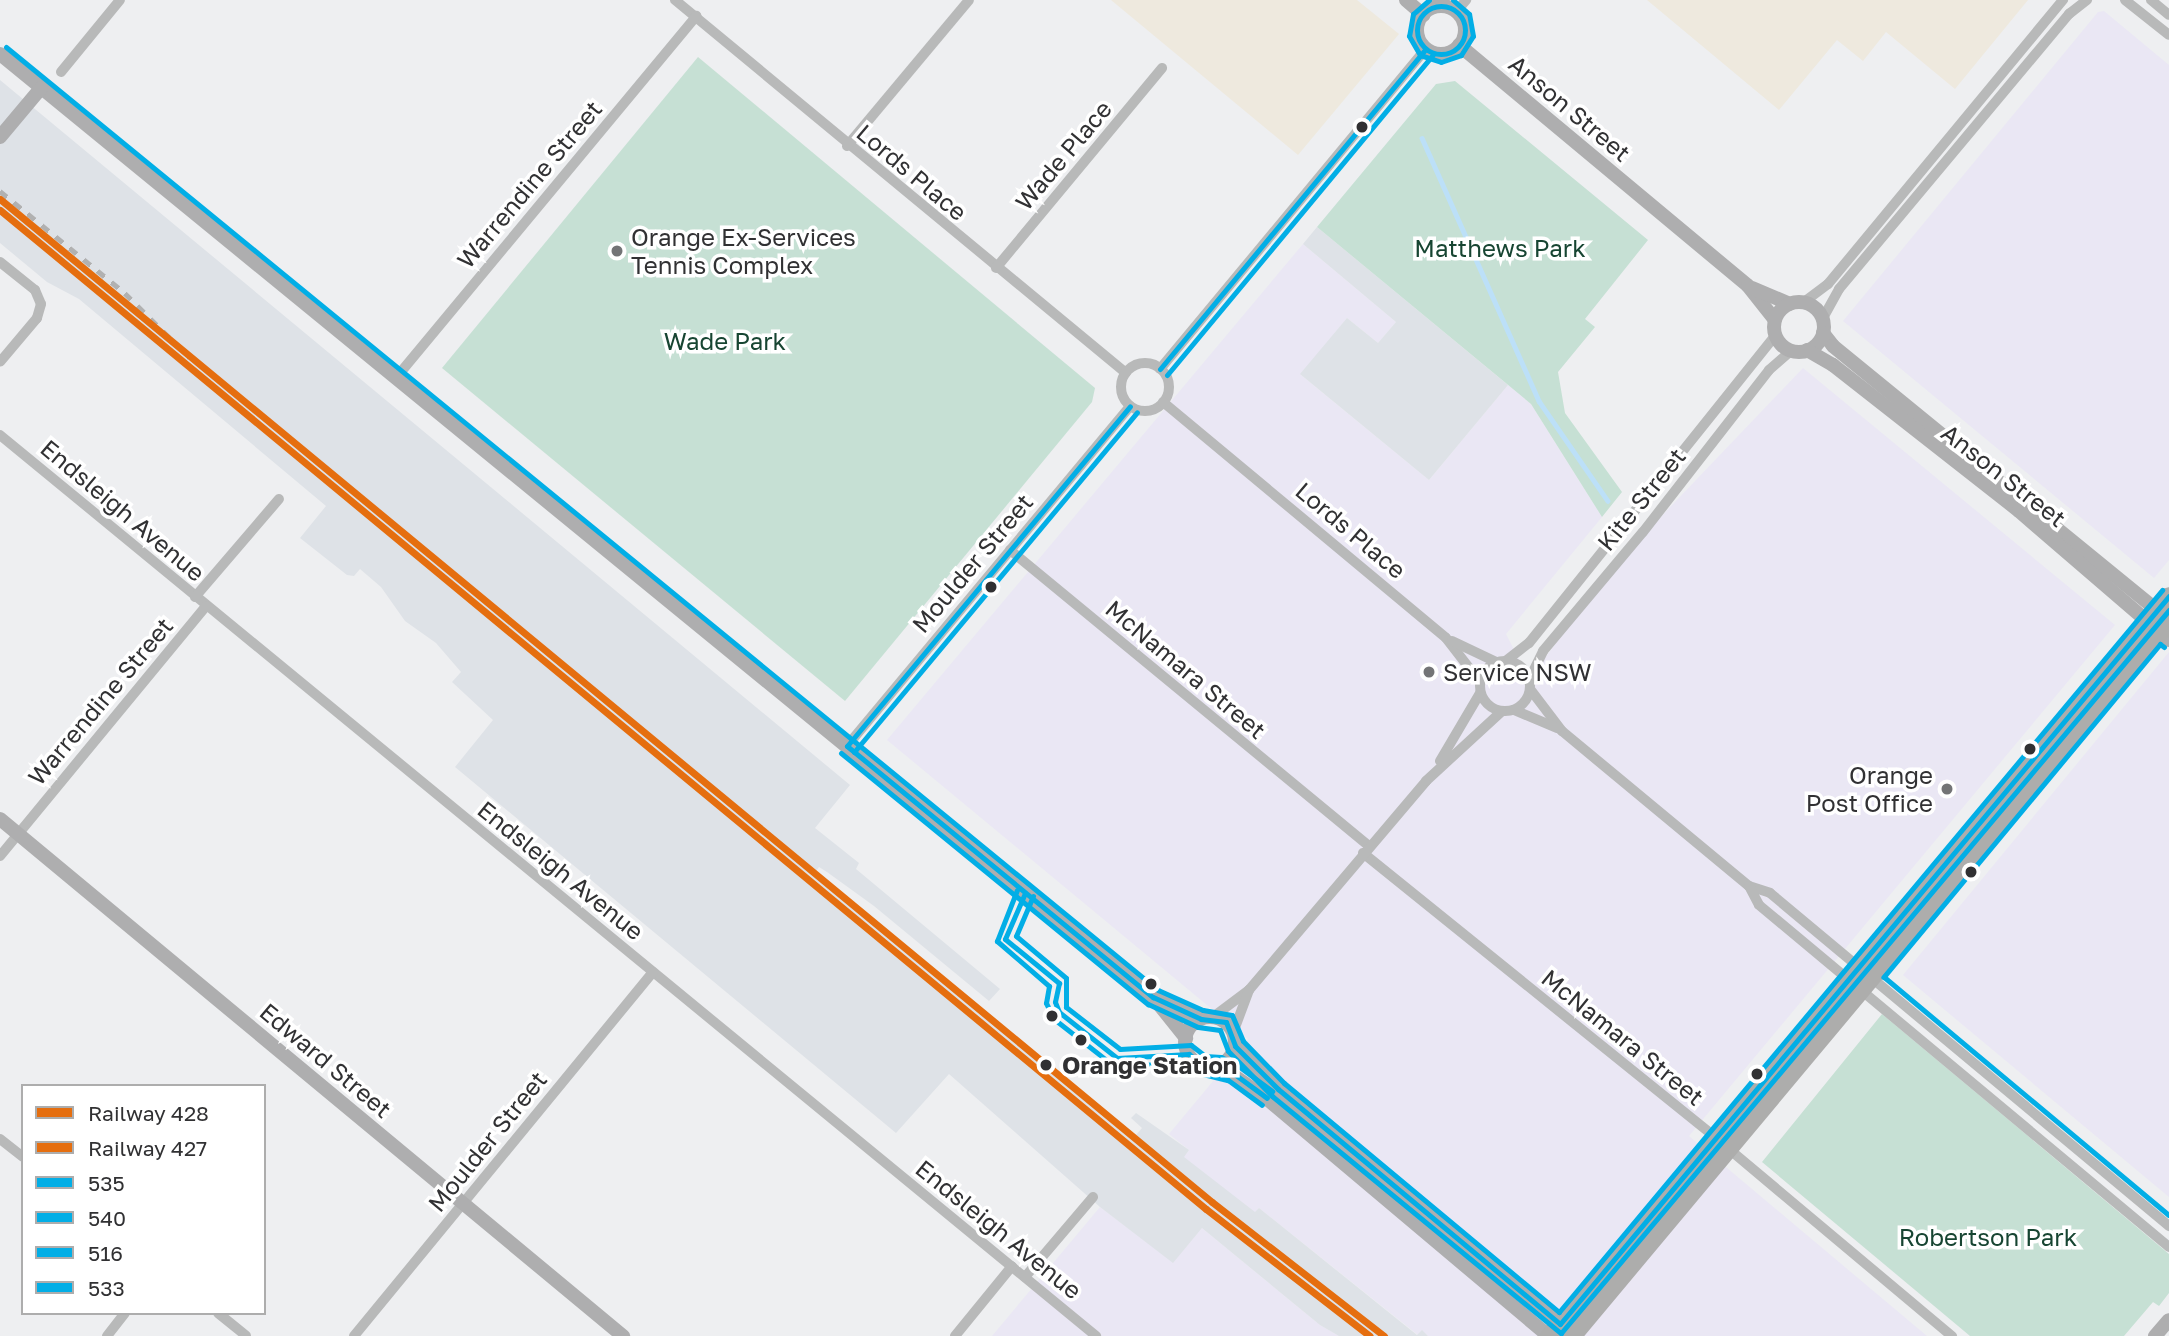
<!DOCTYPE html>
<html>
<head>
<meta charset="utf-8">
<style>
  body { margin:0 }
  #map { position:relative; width:2169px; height:1336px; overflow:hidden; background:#eeeff1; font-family:"Golos Text",sans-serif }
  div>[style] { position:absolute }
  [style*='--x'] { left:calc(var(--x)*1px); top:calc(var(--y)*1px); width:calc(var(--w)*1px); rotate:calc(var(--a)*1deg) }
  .commercial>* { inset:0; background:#eae7f4 }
  .built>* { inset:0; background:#dee2e7 }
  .education>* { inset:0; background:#eee9de }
  .green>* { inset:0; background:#c6e0d4 }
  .stream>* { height:4.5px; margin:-2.25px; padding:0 2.25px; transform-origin:2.25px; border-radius:2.25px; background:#bce0f8 }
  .street>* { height:10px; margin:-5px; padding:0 5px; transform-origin:5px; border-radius:5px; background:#b8b9b9 }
  .street>.ring { margin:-5px; padding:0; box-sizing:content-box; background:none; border:10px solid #b8b9b9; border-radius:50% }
  .secondary>* { height:14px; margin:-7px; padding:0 7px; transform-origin:7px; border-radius:7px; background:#aeaeaf }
  .secondary>.ring { margin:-7px; padding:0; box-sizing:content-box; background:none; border:14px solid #aeaeaf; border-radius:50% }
  .highway>* { height:19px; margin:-9.5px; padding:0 9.5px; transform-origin:9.5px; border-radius:9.5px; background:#adadac }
  .rail>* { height:4.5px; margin-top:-2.25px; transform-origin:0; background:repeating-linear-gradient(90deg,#b1b1b1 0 9px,transparent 0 18px) }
  .bus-1>* { height:5px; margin:-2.5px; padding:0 2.5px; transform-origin:2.5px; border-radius:2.5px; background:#02aee6 }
  .bus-1>.ring { margin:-2.5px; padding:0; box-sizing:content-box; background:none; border:5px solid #02aee6; border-radius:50% }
  .bus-2>* { height:5px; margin:-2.5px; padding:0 2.5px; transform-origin:2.5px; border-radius:2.5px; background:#02aee6 }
  .bus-3>* { height:5px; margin:-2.5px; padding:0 2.5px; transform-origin:2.5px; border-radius:2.5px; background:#02aee6 }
  .bus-4>* { height:5px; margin:-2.5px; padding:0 2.5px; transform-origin:2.5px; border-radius:2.5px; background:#02aee6 }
  .rail-1>* { height:7px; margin:-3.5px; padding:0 3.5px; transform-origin:3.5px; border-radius:3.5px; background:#e56e0f }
  .rail-2>* { height:7px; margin:-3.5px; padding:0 3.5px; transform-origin:3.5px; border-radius:3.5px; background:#e56e0f }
  .dots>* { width:19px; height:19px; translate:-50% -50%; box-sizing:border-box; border:4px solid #fff; border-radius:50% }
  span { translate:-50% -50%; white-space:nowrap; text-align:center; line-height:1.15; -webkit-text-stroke:7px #fff; paint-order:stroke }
  .street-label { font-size:24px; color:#313133 }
  .poi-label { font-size:24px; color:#313133 }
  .left { translate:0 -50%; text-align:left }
  .right { translate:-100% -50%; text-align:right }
  .park-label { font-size:24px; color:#174532 }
  .stop-label { font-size:24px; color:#313133; font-weight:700 }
  .legend { position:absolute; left:21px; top:1084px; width:245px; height:231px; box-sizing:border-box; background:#fff; border:2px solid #adadad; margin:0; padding:9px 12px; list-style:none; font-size:21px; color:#313133 }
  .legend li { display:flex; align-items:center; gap:14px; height:35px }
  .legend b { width:35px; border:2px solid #adadad }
</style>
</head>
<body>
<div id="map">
  <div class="commercial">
    <i style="clip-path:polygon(2104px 11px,2169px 65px,2169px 560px,2154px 578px,1843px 321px,2098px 12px)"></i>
    <i style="clip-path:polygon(1303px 244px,1396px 322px,1378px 343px,1347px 318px,1301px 375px,1429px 480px,1508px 385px,1531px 404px,1602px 517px,1506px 634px,1529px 679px,1612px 568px,1803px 368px,2115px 625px,1689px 1136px,1927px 1336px,1428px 1336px,1422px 1331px,1418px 1335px,1259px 1208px,1255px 1213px,1183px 1157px,1189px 1150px,1169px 1134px,1248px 1039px,887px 740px)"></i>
    <i style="clip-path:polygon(2169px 652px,2169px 1197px,1903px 975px)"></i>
    <i style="clip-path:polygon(1100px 1207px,1173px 1262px,1202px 1228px,1320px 1325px,1339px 1336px,992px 1336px)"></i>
  </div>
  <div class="built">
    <i style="clip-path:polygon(0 80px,850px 785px,815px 828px,859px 863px,856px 869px,1000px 989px,989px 1001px,874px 906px,827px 872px,819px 867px,816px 871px,1136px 1135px,1142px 1128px,1131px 1118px,1136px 1113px,1189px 1150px,1184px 1157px,1255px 1212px,1259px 1208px,1417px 1335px,1422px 1330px,1428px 1336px,1339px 1336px,1320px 1325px,1202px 1228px,1173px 1263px,1100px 1207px,949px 1074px,896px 1133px,455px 767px,493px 720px,452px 682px,461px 672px,436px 643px,405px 621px,381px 587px,360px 569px,354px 576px,347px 575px,300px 538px,326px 506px,79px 299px,47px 282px,0 243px)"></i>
    <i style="clip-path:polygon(1317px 227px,1508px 385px,1429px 480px,1300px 374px,1347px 318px,1378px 343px,1396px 322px,1303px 244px)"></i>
  </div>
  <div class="education">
    <i style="clip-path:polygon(1111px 0,1357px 0,1399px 34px,1298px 155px)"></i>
    <i style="clip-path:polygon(1647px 0,2028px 0,1955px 89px,1886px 32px,1863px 61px,1837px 40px,1779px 110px)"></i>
  </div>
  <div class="green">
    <i style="clip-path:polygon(698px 57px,1095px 388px,1092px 402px,845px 701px,442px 368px)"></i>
    <i style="clip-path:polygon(1455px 81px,1648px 240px,1585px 319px,1595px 327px,1558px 372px,1565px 413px,1622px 492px,1602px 517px,1531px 404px,1317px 227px,1436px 84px)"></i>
    <i style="clip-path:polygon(1882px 1014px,2169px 1254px,2169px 1293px,2159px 1306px,2153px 1302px,2124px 1336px,1970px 1336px,1762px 1162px)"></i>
  </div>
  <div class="stream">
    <i style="--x:1422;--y:138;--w:288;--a:66"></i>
    <i style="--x:1539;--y:401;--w:121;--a:55.4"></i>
  </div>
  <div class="street">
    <i style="--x:675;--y:0;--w:585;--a:39.59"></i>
    <i style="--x:2125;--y:0;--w:56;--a:38.5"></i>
    <i style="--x:2151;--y:0;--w:23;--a:40"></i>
    <i style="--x:1456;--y:12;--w:16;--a:-50"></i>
    <i style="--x:61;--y:72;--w:93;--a:-50.7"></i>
    <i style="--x:847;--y:146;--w:190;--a:-50.1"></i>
    <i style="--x:0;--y:262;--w:45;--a:38.7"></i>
    <i style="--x:35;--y:290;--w:15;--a:67"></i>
    <i style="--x:41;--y:304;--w:15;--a:106"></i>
    <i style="--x:37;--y:318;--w:57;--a:130.1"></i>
    <i style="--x:996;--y:268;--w:260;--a:-50.3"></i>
    <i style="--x:1804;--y:302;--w:30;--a:-37"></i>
    <i style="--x:1828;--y:284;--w:369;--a:-50.4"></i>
    <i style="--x:1823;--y:318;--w:33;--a:-61"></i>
    <i style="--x:1839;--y:289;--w:359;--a:-50.1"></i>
    <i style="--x:2069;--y:14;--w:23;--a:-38"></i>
    <i class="ring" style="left:1121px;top:363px;width:38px;height:38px"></i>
    <i style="--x:1160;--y:369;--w:416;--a:-50.3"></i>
    <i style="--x:395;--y:379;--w:472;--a:-50.3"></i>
    <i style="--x:1163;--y:402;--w:368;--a:39.8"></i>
    <i style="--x:1446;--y:638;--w:56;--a:52.3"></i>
    <i style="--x:0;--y:435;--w:1419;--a:39.42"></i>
    <i style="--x:1010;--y:550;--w:465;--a:39.5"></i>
    <i style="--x:195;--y:597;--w:129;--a:-49.4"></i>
    <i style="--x:1452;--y:641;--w:49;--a:25.5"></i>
    <i style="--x:1507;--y:660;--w:28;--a:-38"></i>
    <i style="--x:1529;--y:643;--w:395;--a:-51.3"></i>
    <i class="ring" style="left:1480px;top:661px;width:40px;height:40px"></i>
    <i style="--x:1529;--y:680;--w:32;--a:-64"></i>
    <i style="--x:1543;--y:651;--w:155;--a:-50"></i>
    <i style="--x:1643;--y:532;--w:205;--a:-52.1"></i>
    <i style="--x:1769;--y:370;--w:30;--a:-41"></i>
    <i style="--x:1530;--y:689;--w:53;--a:52.7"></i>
    <i style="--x:1562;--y:731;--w:243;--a:39.7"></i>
    <i style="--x:1749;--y:886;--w:22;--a:18"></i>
    <i style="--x:1770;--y:893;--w:520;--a:39.85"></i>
    <i style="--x:1514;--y:710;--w:47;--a:22.7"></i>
    <i style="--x:847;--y:746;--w:442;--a:-50.2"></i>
    <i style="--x:1440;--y:761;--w:79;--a:-59.5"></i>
    <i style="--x:1363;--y:853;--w:455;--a:38.9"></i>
    <i style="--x:1717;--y:1139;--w:307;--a:40"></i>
    <i style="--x:0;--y:856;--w:324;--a:-50.5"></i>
    <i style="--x:1749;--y:886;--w:21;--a:62"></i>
    <i style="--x:1759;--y:905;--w:534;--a:39.83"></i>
    <i style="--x:1213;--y:1017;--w:45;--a:-36.9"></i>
    <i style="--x:1249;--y:990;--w:274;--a:-49.7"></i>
    <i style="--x:1426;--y:781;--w:103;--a:-42.6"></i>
    <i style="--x:1233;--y:1033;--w:46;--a:-69.6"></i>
    <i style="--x:0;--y:1139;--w:29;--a:38"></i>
    <i style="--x:1025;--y:1277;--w:105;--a:-49.6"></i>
    <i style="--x:218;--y:1313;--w:36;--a:39"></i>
    <i style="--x:107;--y:1336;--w:29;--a:-52"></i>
    <i style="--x:354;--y:1336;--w:471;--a:-50.6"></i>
    <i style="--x:955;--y:1336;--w:90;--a:-50.8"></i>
  </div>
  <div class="secondary">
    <i style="--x:1406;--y:0;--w:23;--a:41"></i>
    <i class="ring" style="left:1417px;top:6px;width:34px;height:34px"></i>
    <i style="--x:1459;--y:45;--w:376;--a:39.8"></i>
    <i style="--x:1748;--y:286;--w:43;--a:51.5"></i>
    <i style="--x:0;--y:54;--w:1490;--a:39.28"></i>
    <i style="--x:1153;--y:997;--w:53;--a:51.2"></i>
    <i style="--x:0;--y:137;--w:64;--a:-50.1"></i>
    <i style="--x:1752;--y:288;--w:41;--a:22.8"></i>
    <i class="ring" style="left:1774px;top:302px;width:36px;height:36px"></i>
    <i style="--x:1823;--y:333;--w:16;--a:52"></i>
    <i style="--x:1833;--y:346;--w:427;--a:39.2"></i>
    <i style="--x:1807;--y:350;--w:30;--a:30"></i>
    <i style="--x:1833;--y:365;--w:236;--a:38.1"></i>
    <i style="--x:2019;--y:511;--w:198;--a:40.7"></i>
    <i style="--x:0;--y:819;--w:810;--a:39.69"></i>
    <i style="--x:1157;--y:999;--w:48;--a:24.4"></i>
    <i class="ring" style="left:1185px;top:1017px;width:36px;height:36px"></i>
    <i style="--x:1235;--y:1046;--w:61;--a:45"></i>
    <i style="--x:1278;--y:1089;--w:375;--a:39.8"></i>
    <i style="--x:1218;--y:1065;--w:58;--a:34.5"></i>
    <i style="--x:1266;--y:1098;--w:370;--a:40.1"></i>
    <i style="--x:2155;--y:1336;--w:21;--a:-49"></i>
  </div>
  <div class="highway">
    <i style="--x:1549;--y:1336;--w:965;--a:-50.04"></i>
    <i style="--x:1571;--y:1336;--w:933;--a:-50.13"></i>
  </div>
  <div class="rail">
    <i style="--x:0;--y:191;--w:161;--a:39.2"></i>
    <i style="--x:125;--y:293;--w:91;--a:45"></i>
  </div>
  <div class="bus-1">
    <i class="ring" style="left:1417px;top:6px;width:43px;height:43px"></i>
    <i style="--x:1160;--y:369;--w:416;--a:-50.3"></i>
    <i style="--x:847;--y:746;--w:396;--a:39.4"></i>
    <i style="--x:1153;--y:997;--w:53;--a:24.6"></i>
    <i style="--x:1201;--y:1019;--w:25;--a:7"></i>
    <i style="--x:1226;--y:1022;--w:26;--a:69"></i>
    <i style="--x:1235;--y:1046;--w:61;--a:45"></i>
    <i style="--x:1278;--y:1089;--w:367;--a:39.8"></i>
    <i style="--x:1560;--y:1324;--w:949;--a:-50.09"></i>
    <i style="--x:847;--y:746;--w:442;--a:-50.2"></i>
    <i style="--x:1025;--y:893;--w:50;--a:113.5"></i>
    <i style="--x:1005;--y:939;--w:70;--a:39.2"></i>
    <i style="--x:1059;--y:983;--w:19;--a:102"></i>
    <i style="--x:1055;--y:1002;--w:11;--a:68"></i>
    <i style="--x:1059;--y:1012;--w:74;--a:38.4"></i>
    <i style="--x:1117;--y:1058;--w:72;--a:-3.2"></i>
    <i style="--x:1189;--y:1054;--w:17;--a:40"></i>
    <i style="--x:1202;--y:1065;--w:16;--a:0"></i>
    <i style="--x:1218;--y:1065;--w:17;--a:28"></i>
    <i style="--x:1233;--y:1073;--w:42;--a:36.3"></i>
  </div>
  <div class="bus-2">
    <i style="--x:1429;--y:0;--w:21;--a:139"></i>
    <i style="--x:1413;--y:14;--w:22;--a:100"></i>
    <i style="--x:1409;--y:36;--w:22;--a:60"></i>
    <i style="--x:1420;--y:55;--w:22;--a:18"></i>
    <i style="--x:1441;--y:62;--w:21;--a:-19"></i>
    <i style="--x:1461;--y:55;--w:22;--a:-58"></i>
    <i style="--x:1473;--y:36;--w:22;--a:-100"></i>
    <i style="--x:1469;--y:14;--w:21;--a:-139"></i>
    <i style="--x:1167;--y:375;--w:416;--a:-50.3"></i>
    <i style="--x:854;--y:752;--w:442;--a:-50.2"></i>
    <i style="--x:841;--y:753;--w:397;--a:39.3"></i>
    <i style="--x:1148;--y:1004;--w:55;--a:24.7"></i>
    <i style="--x:1198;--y:1027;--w:22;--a:8"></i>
    <i style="--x:1220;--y:1030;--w:22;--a:69"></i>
    <i style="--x:1228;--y:1051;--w:63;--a:45.6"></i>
    <i style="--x:1272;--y:1096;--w:374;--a:39.4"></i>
    <i style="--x:1561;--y:1333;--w:945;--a:-49.94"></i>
    <i style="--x:1017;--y:890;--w:55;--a:111.4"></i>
    <i style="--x:997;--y:941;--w:69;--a:40.9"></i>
    <i style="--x:1049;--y:986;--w:17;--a:100"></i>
    <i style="--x:1046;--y:1003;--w:18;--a:63"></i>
    <i style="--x:1054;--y:1019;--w:76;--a:38.1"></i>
    <i style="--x:1114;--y:1066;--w:72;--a:-2.4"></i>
    <i style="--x:1186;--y:1063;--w:16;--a:38"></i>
    <i style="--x:1199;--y:1073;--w:30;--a:14"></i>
    <i style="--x:1228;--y:1080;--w:42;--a:36.3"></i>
  </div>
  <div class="bus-3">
    <i style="--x:6;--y:47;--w:1489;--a:39.3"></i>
    <i style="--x:1158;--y:990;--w:49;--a:24"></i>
    <i style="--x:1203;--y:1010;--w:29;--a:10"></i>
    <i style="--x:1232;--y:1015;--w:28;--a:67"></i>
    <i style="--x:1243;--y:1041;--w:59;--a:45.7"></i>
    <i style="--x:1284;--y:1083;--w:358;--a:39.8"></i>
    <i style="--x:1559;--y:1312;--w:941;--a:-50.13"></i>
    <i style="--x:1033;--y:896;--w:43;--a:113"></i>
    <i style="--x:1016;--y:936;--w:65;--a:40"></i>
    <i style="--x:1066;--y:978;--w:29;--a:90"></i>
    <i style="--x:1066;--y:1007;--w:68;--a:37.9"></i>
    <i style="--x:1120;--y:1049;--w:71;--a:-3.2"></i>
    <i style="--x:1191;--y:1045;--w:18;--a:38"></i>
    <i style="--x:1205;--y:1056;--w:16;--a:4"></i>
    <i style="--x:1221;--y:1057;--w:18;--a:27"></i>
    <i style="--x:1237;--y:1065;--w:44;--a:36.6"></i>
  </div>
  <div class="bus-4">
    <i style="--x:2164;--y:647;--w:5;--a:-143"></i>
    <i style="--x:2160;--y:644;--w:433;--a:129.7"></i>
    <i style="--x:1884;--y:977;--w:371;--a:39.9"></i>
  </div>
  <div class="rail-1">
    <i style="--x:0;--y:199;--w:1573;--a:39.61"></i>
    <i style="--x:1212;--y:1202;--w:218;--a:37.9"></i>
  </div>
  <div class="rail-2">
    <i style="--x:0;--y:210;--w:1566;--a:39.64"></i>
    <i style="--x:1206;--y:1209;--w:207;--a:37.8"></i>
  </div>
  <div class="dots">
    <i style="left:1362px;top:127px;background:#313133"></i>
    <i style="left:617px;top:251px;background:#737476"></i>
    <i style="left:991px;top:587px;background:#313133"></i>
    <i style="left:1429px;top:672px;background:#737476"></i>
    <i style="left:2030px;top:749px;background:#313133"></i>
    <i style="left:1947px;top:789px;background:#737476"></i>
    <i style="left:1971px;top:872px;background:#313133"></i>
    <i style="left:1151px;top:984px;background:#313133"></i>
    <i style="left:1052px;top:1016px;background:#313133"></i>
    <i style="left:1081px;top:1040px;background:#313133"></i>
    <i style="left:1046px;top:1065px;background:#313133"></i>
    <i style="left:1757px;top:1074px;background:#313133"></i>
  </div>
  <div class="street-label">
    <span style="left:1570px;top:108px;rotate:40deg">Anson Street</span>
    <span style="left:1063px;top:155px;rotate:-50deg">Wade Place</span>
    <span style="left:912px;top:172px;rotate:40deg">Lords Place</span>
    <span style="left:529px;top:184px;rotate:-50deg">Warrendine Street</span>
    <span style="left:2004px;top:475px;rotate:38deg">Anson Street</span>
    <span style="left:1641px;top:499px;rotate:-51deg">Kite Street</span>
    <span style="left:123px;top:510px;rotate:40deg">Endsleigh Avenue</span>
    <span style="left:1351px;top:530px;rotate:40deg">Lords Place</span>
    <span style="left:972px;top:563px;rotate:-50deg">Moulder Street</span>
    <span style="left:1186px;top:669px;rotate:40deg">McNamara Street</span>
    <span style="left:100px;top:701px;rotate:-50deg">Warrendine Street</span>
    <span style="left:561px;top:870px;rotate:39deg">Endsleigh Avenue</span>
    <span style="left:1623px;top:1037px;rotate:39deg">McNamara Street</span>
    <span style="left:326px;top:1060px;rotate:40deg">Edward Street</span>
    <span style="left:487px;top:1141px;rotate:-51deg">Moulder Street</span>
    <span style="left:999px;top:1229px;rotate:39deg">Endsleigh Avenue</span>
  </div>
  <div class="poi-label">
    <span class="left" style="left:631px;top:251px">Orange Ex-Services<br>Tennis Complex</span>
    <span class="left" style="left:1443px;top:672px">Service NSW</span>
    <span class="right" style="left:1933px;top:789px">Orange<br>Post Office</span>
  </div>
  <div class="park-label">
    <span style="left:1500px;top:248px">Matthews Park</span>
    <span style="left:725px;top:341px">Wade Park</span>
    <span style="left:1988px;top:1237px">Robertson Park</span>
  </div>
  <div class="stop-label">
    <span class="left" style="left:1062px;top:1065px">Orange Station</span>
  </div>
  <ul class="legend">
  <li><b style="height:9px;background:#e56e0f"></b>Railway 428</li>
  <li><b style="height:9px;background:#e56e0f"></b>Railway 427</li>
  <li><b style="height:9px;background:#02aee6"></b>535</li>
  <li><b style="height:9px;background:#02aee6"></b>540</li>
  <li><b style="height:9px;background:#02aee6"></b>516</li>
  <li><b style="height:9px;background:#02aee6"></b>533</li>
  </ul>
</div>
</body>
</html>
